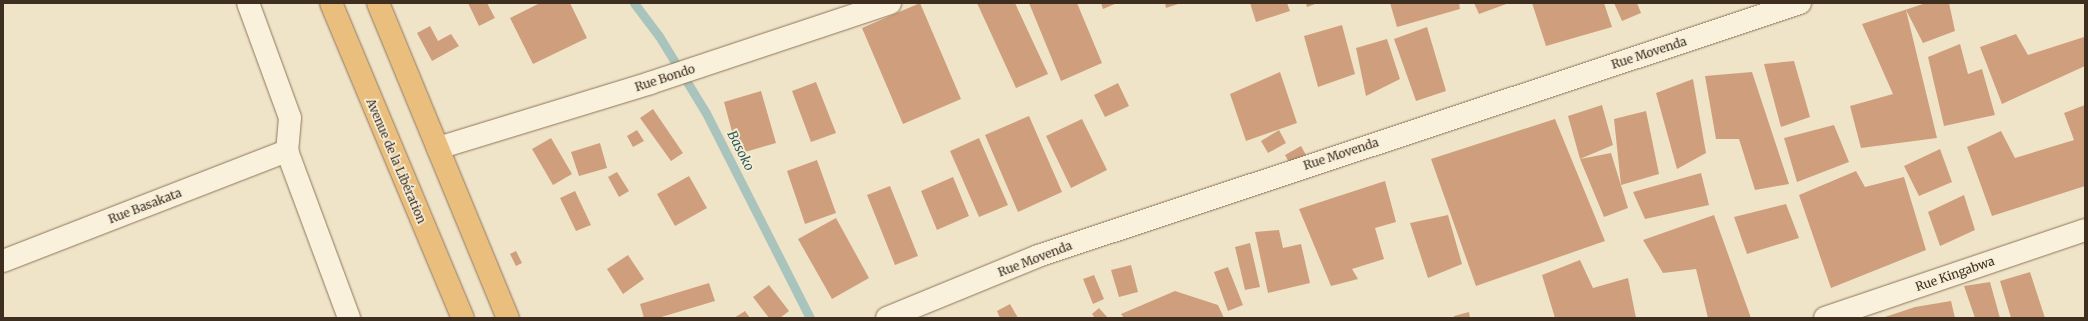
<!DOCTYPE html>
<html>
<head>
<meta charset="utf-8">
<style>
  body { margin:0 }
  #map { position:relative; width:2088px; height:321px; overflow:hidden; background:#f0e4c8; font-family:Merriweather,serif }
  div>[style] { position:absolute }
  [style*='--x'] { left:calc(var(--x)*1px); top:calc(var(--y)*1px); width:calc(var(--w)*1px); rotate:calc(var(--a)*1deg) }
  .stream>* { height:9px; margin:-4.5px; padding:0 4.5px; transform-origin:4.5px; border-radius:4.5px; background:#a9c4bc }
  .building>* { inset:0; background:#cf9f7d }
  .roads { filter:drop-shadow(0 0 1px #8d765c) drop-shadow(0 0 1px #8d765c) }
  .minor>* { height:22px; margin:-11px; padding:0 11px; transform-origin:11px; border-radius:11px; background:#faf1dc }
  .trunk>* { height:22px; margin:-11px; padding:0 11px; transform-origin:11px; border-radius:11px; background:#eabe7c }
  span { translate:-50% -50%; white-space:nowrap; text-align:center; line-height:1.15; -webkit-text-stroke:3.5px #f7eed8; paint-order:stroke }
  .street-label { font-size:12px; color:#3d2e20 }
  .water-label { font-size:13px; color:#2f5d5a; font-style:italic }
  .frame { position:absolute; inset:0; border:4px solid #3d2e20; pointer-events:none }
</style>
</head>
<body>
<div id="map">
  <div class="stream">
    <i style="--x:634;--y:3;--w:41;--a:52.9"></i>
    <i style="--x:659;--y:36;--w:90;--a:58.6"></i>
    <i style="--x:706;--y:113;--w:230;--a:63.1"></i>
  </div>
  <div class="building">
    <i style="clip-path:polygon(468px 3px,487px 3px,495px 18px,479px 26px)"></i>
    <i style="clip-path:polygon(540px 3px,570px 3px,587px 38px,533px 64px,510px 18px)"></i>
    <i style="clip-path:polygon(920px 3px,961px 99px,903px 124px,862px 28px)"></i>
    <i style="clip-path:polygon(977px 3px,1015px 3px,1048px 74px,1016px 88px)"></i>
    <i style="clip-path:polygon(1029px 3px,1077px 3px,1102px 63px,1061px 81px)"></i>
    <i style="clip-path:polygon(1101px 3px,1117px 3px,1103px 9px)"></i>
    <i style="clip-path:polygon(1165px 3px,1181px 3px,1166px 8px)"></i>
    <i style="clip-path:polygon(1250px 3px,1287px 3px,1290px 11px,1256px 22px)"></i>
    <i style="clip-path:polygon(1306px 3px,1318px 3px,1307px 7px)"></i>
    <i style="clip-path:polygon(1390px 3px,1459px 3px,1460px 9px,1397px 27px)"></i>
    <i style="clip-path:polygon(1474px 3px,1509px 3px,1479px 14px)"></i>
    <i style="clip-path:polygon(1532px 3px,1604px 3px,1612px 27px,1546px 46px)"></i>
    <i style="clip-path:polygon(1614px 3px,1637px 3px,1641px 13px,1622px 21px)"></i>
    <i style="clip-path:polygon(1926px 3px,1949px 3px,1955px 31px,1923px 43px,1906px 10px,1937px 138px,1861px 148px,1850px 106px,1893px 94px,1862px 24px)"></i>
    <i style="clip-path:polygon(1342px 25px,1355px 74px,1318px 87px,1304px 36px)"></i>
    <i style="clip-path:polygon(430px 26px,438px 41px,451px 34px,459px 46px,432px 61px,417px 33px)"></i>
    <i style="clip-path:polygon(1427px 27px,1446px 91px,1416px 101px,1394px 39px)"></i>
    <i style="clip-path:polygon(2016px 34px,2028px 55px,2084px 37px,2085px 66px,2002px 104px,1980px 47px)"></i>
    <i style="clip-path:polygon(1387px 39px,1400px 79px,1366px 96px,1356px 48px)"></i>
    <i style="clip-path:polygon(1960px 44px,1968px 74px,1982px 69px,1995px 115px,1944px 126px,1928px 57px)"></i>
    <i style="clip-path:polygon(1794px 61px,1810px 117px,1781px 127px,1764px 64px)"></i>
    <i style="clip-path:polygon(1280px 72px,1297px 123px,1246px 141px,1230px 94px)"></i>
    <i style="clip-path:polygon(1752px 72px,1789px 184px,1755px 190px,1739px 139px,1716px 139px,1705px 76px)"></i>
    <i style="clip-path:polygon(1693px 79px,1706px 153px,1677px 169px,1656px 93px)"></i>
    <i style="clip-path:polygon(816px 82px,836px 133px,811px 142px,792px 91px)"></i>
    <i style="clip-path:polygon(1118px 83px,1129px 106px,1105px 117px,1094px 95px)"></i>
    <i style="clip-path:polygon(761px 91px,776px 143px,738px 154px,724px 102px)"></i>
    <i style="clip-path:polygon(1602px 105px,1613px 145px,1580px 159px,1568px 116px)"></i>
    <i style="clip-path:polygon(2085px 105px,2085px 186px,1992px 216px,1967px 147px,2001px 131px,2015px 158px,2074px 140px,2064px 113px)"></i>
    <i style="clip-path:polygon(653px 109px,683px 153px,671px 161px,640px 118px)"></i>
    <i style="clip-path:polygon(1646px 111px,1659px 174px,1621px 185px,1614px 119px)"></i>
    <i style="clip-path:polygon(1029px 116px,1062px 192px,1018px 212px,985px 135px)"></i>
    <i style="clip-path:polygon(1082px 119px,1107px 170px,1071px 188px,1046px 136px)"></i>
    <i style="clip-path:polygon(1555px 119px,1605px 241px,1476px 286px,1431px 159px)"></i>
    <i style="clip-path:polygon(1834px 125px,1849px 162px,1797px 182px,1784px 138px)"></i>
    <i style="clip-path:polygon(637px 130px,644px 141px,633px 147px,627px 136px)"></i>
    <i style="clip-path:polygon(1279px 130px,1286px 143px,1268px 153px,1261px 141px)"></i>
    <i style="clip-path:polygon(551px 138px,572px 174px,553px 185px,532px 149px)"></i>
    <i style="clip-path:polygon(979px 138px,1008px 205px,979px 217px,950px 151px)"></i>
    <i style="clip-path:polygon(600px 143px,607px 168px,579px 176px,571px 152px)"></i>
    <i style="clip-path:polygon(1301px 146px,1306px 155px,1290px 164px,1285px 155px)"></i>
    <i style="clip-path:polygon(1940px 149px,1952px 182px,1919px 196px,1904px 166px)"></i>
    <i style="clip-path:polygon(1611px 153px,1628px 208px,1604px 217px,1580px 159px)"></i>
    <i style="clip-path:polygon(817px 160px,836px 213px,805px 224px,787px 171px)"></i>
    <i style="clip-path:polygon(1856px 171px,1865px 187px,1904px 177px,1926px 250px,1831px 288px,1799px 195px)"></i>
    <i style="clip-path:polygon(617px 172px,629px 191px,619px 197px,608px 177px)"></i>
    <i style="clip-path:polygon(1701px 173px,1709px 205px,1645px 219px,1633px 192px)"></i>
    <i style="clip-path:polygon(689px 176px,707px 208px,675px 226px,657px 194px)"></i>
    <i style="clip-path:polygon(953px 177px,969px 216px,937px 230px,921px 191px)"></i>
    <i style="clip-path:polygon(1385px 181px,1396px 222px,1375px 228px,1384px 259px,1352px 269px,1358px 279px,1331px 286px,1299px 209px)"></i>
    <i style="clip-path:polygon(890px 186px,918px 256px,895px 265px,867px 195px)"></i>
    <i style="clip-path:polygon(575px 191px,591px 225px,576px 231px,560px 198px)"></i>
    <i style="clip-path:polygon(1964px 195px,1975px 230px,1940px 246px,1928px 212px)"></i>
    <i style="clip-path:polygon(1786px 204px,1799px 238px,1747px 254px,1734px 217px)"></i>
    <i style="clip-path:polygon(1448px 215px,1462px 264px,1428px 278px,1410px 223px)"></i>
    <i style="clip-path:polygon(1714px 215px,1751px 318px,1708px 318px,1696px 269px,1663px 273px,1643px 240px)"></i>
    <i style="clip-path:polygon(836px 218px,869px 278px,832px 299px,798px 239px)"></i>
    <i style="clip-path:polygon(1279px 230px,1283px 248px,1301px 244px,1310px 283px,1268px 293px,1255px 232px)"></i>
    <i style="clip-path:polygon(1250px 243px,1260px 287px,1245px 290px,1235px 247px)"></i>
    <i style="clip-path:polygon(516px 251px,522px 263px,516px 266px,510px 254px)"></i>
    <i style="clip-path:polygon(628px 255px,644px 279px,623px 294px,607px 269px)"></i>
    <i style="clip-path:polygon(1580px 260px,1593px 288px,1628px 278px,1636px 318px,1555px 318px,1542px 275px)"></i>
    <i style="clip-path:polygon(1131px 265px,1138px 292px,1119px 297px,1111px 270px)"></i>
    <i style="clip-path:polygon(1228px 267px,1243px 305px,1228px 311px,1214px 272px)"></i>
    <i style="clip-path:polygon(2030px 272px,2045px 318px,2011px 318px,2000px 281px)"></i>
    <i style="clip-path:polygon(1094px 275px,1104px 299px,1093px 304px,1083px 279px)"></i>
    <i style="clip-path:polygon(1990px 282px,2000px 318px,1975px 318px,1964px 286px)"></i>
    <i style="clip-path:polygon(709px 283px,715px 301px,658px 318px,644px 318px,640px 304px)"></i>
    <i style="clip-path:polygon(769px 285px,789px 311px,780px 318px,769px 318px,753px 297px)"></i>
    <i style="clip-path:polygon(1175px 291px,1218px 305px,1224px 318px,1124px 318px,1121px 314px)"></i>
    <i style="clip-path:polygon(1951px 301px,1955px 318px,1882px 318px,1915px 307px)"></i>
    <i style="clip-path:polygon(1010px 304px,1018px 318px,1000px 318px,997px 311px)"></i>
    <i style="clip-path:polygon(1099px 308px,1108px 318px,1095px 318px,1092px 314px)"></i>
    <i style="clip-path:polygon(745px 311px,750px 318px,734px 318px)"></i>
    <i style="clip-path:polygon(1469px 312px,1470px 318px,1454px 318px,1454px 316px)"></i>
  </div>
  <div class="roads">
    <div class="minor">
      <i style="--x:248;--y:3;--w:122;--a:69.9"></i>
      <i style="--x:290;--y:118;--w:33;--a:95"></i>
      <i style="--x:287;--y:151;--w:178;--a:69.6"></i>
      <i style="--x:438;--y:148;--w:222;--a:-17"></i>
      <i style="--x:650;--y:83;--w:253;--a:-18.4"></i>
      <i style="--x:3;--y:261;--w:305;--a:-21.2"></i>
      <i style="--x:887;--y:318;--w:163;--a:-22.3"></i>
      <i style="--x:1038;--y:256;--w:803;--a:-18.37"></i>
      <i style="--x:1825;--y:318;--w:274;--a:-18.7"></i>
    </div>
    <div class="trunk">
      <i style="--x:331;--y:3;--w:342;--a:67.3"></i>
      <i style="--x:378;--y:3;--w:341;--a:67.6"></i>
    </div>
  </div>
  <div class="street-label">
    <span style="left:1649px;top:53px;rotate:-18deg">Rue Movenda</span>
    <span style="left:665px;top:78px;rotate:-18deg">Rue Bondo</span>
    <span style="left:1341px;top:154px;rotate:-18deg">Rue Movenda</span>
    <span style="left:396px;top:161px;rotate:67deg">Avenue de la Libération</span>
    <span style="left:145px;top:206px;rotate:-21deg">Rue Basakata</span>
    <span style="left:1035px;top:259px;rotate:-21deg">Rue Movenda</span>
    <span style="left:1955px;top:274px;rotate:-19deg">Rue Kingabwa</span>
  </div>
  <div class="water-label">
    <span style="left:740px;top:151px;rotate:63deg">Basoko</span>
  </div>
  <div class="frame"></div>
</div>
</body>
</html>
